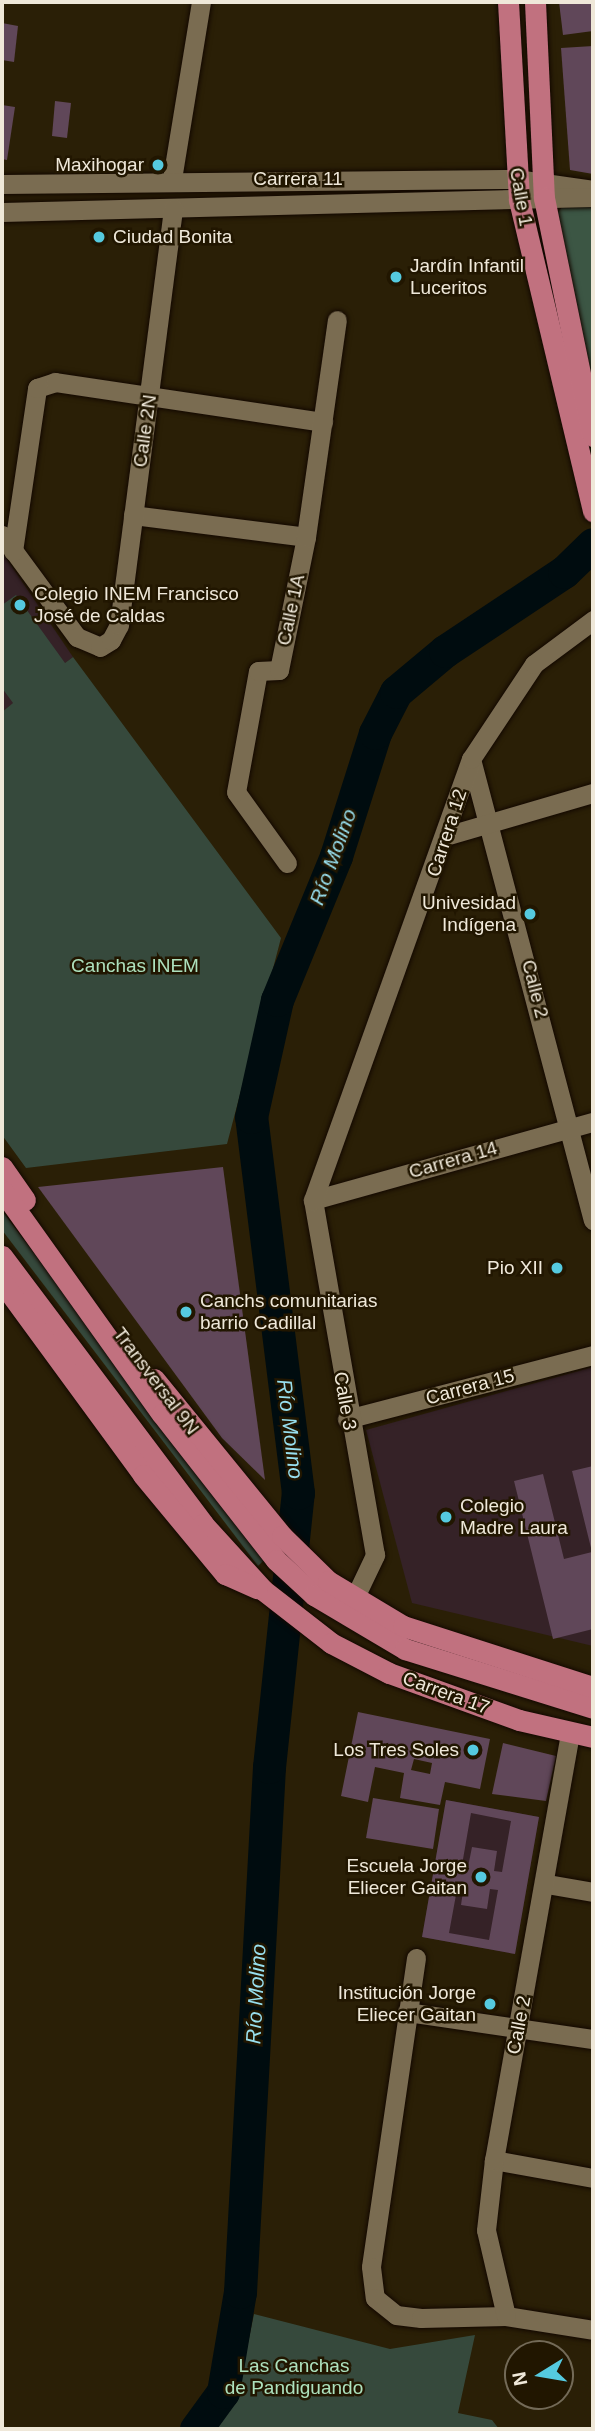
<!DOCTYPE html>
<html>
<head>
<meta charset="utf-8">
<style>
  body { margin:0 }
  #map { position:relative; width:595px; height:2431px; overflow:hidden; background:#2a1f06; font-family:Helvetica,sans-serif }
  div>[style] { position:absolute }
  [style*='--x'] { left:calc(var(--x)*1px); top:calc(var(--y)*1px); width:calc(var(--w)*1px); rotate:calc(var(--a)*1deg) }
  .education>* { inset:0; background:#352227 }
  .green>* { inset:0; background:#36493c }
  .forest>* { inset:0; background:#3c5644 }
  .river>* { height:33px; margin:-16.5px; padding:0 16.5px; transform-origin:16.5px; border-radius:16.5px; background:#000c0f }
  .building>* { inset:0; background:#604759 }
  .roads { filter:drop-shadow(0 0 2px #130800) drop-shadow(0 0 2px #130800) }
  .minor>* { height:19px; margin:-9.5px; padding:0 9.5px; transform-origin:9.5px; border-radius:9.5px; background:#7a6c51 }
  .major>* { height:21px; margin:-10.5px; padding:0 10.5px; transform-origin:10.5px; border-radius:10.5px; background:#c1717f }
  .dots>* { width:19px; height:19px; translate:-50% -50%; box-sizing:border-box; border:4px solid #211600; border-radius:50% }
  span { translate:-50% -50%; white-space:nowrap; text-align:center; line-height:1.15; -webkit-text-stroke:5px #211600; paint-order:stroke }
  .poi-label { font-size:19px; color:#efe8d9 }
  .right { translate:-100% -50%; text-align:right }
  .left { translate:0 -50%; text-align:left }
  .street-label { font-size:19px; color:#efe8d9 }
  .park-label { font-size:19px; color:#ade1bd }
  .water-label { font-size:21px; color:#98dfee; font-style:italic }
  .frame { position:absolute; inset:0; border:4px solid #efe8d9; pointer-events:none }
  .north { position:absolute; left:504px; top:2340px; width:70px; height:70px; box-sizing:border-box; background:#211600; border:2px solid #736a57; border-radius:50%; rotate:259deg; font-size:19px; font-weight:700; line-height:28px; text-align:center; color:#efe8d9 }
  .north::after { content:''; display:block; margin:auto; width:24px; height:32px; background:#55cadf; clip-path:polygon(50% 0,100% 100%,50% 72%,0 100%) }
</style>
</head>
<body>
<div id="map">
  <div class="education">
    <i style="clip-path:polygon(2px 552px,73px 657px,2px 712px)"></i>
    <i style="clip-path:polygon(593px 1367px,593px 1646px,412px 1603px,366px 1430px)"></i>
    <i style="clip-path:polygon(446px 1800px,539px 1817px,515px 1954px,422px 1937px)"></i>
  </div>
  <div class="green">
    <i style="clip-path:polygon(16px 595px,65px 663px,73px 657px,281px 938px,227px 1144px,26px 1168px,2px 1135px,2px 712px,13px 703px,2px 688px,2px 605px)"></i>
    <i style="clip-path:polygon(2px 1211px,266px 1558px,258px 1566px,2px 1230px)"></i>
    <i style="clip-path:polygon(254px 2314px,390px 2349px,475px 2335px,458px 2413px,492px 2420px,499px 2429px,215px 2429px,237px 2397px)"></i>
  </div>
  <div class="forest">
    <i style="clip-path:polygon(593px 205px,593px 398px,552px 220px,562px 207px)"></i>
  </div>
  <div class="river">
    <i style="--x:196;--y:2429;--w:46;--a:-53.9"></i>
    <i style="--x:223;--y:2392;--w:101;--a:-80.4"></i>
    <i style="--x:240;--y:2292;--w:526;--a:-86.84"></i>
    <i style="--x:269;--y:1767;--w:276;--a:-84"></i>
    <i style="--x:298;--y:1493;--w:379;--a:-97.1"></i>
    <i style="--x:251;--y:1117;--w:120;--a:-77.5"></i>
    <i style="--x:277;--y:1000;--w:156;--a:-67.7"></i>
    <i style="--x:336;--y:856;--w:129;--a:-72.4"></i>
    <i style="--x:375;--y:733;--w:46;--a:-62.9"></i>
    <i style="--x:396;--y:692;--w:64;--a:-39.9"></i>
    <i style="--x:445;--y:651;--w:143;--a:-33.6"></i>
    <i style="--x:564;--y:572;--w:40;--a:-44"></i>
  </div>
  <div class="building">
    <i style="clip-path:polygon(593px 2px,593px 31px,563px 35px,559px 2px)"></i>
    <i style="clip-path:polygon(2px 23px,18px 26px,14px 62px,2px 60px)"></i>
    <i style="clip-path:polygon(593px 46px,593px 174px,570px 170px,561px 48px)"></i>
    <i style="clip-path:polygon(55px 101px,71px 103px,67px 138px,52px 136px)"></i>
    <i style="clip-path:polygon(2px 105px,15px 107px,7px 160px,2px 159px)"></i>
    <i style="clip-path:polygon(223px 1167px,265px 1480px,222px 1438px,38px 1187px)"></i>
    <i style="clip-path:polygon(593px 1466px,593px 1629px,553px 1639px,514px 1481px,543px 1474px,564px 1559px,592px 1552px,572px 1471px)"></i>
    <i style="clip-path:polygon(evenodd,358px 1712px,490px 1739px,480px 1789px,445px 1782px,440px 1805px,400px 1798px,404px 1773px,375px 1767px,368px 1802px,341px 1796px,358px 1712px,414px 1759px,432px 1763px,430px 1774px,411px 1770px,414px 1759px)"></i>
    <i style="clip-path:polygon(503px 1743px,556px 1756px,546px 1801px,492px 1794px)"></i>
    <i style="clip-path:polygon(373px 1798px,439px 1809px,433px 1849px,366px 1838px)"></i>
    <i style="clip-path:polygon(evenodd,446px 1800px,539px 1817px,515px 1954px,422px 1937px,446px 1800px,471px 1813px,511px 1821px,502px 1872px,494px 1871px,497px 1851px,472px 1847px,468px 1867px,462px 1865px,471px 1813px,446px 1800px,458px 1884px,464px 1885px,461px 1905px,487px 1909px,490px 1889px,498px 1890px,489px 1940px,449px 1933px,458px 1884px)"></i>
  </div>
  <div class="roads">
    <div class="minor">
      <i style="--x:172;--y:179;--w:179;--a:-80.7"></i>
      <i style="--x:2;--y:184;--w:514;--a:-0.56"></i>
      <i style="--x:516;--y:179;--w:78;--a:8.1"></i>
      <i style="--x:2;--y:212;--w:590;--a:-1.46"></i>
      <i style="--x:133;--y:515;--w:174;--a:7.2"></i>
      <i style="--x:2;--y:535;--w:127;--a:53.7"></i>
      <i style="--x:77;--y:637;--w:25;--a:23"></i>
      <i style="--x:100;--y:647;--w:13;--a:-32"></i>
      <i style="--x:111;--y:640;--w:17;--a:-62"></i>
      <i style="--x:119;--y:625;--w:420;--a:-82.6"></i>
      <i style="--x:13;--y:551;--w:165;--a:-81.6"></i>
      <i style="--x:37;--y:388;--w:19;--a:-18"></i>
      <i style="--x:55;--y:382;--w:271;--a:8.5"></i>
      <i style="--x:471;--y:759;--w:477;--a:75.2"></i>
      <i style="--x:449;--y:835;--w:150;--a:-16.3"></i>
      <i style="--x:287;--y:863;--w:87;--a:-125.7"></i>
      <i style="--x:236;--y:792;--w:123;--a:-79.7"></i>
      <i style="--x:258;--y:671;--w:21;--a:-3"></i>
      <i style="--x:279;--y:670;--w:136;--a:-78.5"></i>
      <i style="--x:306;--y:537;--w:219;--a:-81.9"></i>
      <i style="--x:313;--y:1200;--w:291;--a:-15.6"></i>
      <i style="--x:347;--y:1419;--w:254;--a:-14.6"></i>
      <i style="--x:355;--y:1597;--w:47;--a:-64.5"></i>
      <i style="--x:375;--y:1555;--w:360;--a:-99.9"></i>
      <i style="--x:313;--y:1200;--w:468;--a:-70.3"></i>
      <i style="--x:471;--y:759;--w:114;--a:-56.4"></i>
      <i style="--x:534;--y:664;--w:74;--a:-36.7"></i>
      <i style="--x:547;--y:1884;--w:47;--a:9.9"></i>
      <i style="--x:416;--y:1958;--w:312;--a:98.3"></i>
      <i style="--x:371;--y:2267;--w:31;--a:83"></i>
      <i style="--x:375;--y:2298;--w:27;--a:39"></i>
      <i style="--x:396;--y:2315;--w:25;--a:7"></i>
      <i style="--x:421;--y:2318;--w:85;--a:-1.3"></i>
      <i style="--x:506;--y:2316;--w:88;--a:9.1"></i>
      <i style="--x:407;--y:2012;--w:188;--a:8.3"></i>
      <i style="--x:494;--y:2160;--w:101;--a:10.3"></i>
      <i style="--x:506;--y:2316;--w:88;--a:-103.1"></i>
      <i style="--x:486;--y:2230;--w:70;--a:-83.5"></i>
      <i style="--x:494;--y:2160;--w:433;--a:-79.9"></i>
    </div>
    <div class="major">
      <i style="--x:508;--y:2;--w:198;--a:86.8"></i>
      <i style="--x:519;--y:200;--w:320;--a:76.6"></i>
      <i style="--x:535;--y:2;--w:196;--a:87.4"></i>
      <i style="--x:544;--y:198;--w:243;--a:78.4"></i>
      <i style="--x:2;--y:1167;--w:40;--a:55.1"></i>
      <i style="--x:2;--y:1190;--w:275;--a:54.5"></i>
      <i style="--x:162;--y:1414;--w:185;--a:52"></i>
      <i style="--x:276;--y:1560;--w:52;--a:42.6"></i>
      <i style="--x:314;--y:1595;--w:106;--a:30.7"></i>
      <i style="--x:405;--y:1649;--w:197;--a:17.4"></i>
      <i style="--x:2;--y:1256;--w:335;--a:53.1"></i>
      <i style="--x:203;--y:1524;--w:89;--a:47.7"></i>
      <i style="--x:263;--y:1590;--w:86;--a:37.9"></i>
      <i style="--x:331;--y:1643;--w:65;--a:27.3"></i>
      <i style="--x:389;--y:1673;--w:138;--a:19.9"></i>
      <i style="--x:519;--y:1720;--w:76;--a:12.9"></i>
      <i style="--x:2;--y:1282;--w:239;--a:53.8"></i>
      <i style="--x:143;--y:1475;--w:129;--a:50.4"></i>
      <i style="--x:225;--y:1574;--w:35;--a:24"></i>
      <i style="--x:154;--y:1379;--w:203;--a:50.8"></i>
      <i style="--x:282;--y:1536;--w:64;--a:44.4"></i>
      <i style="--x:328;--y:1581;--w:87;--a:31"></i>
      <i style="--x:403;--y:1626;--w:200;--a:17.8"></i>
    </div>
  </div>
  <div class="dots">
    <i style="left:158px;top:165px;background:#55cadf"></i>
    <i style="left:99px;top:237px;background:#55cadf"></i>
    <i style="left:396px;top:277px;background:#55cadf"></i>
    <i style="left:20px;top:605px;background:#55cadf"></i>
    <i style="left:530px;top:914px;background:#55cadf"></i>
    <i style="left:557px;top:1268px;background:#55cadf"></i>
    <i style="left:186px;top:1312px;background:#55cadf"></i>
    <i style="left:446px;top:1517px;background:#55cadf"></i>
    <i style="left:473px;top:1750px;background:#55cadf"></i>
    <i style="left:481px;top:1877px;background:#55cadf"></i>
    <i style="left:490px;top:2004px;background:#55cadf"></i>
  </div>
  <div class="poi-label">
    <span class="right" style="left:144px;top:165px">Maxihogar</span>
    <span class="left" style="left:113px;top:237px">Ciudad Bonita</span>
    <span class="left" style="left:410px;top:277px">Jardín Infantil<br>Luceritos</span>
    <span class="left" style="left:34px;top:605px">Colegio INEM Francisco<br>José de Caldas</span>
    <span class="right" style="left:516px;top:914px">Univesidad<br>Indígena</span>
    <span class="right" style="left:543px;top:1268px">Pio XII</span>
    <span class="left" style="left:200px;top:1312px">Canchs comunitarias<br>barrio Cadillal</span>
    <span class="left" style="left:460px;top:1517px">Colegio<br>Madre Laura</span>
    <span class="right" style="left:459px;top:1750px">Los Tres Soles</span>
    <span class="right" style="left:467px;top:1877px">Escuela Jorge<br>Eliecer Gaitan</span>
    <span class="right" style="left:476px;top:2004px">Institución Jorge<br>Eliecer Gaitan</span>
  </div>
  <div class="street-label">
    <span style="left:298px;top:179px">Carrera 11</span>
    <span style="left:521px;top:197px;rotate:80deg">Calle 1</span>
    <span style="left:145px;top:431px;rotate:-82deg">Calle 2N</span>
    <span style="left:291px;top:610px;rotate:-78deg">Calle 1A</span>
    <span style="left:447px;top:833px;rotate:-72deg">Carrera 12</span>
    <span style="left:535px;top:989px;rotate:76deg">Calle 2</span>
    <span style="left:453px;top:1160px;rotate:-16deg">Carrera 14</span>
    <span style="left:156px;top:1381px;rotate:53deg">Transversal 9N</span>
    <span style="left:470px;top:1387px;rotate:-15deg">Carrera 15</span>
    <span style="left:345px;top:1401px;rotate:80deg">Calle 3</span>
    <span style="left:446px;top:1693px;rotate:20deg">Carrera 17</span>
    <span style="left:519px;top:2025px;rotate:-79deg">Calle 2</span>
  </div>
  <div class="park-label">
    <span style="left:135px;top:966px">Canchas INEM</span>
    <span style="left:294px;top:2377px">Las Canchas<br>de Pandiguando</span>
  </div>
  <div class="water-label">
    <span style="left:333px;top:857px;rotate:-70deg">Río Molino</span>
    <span style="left:290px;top:1429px;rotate:83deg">Río Molino</span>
    <span style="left:256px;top:1994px;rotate:-87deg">Río Molino</span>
  </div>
  <div class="frame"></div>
  <div class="north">N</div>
</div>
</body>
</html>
